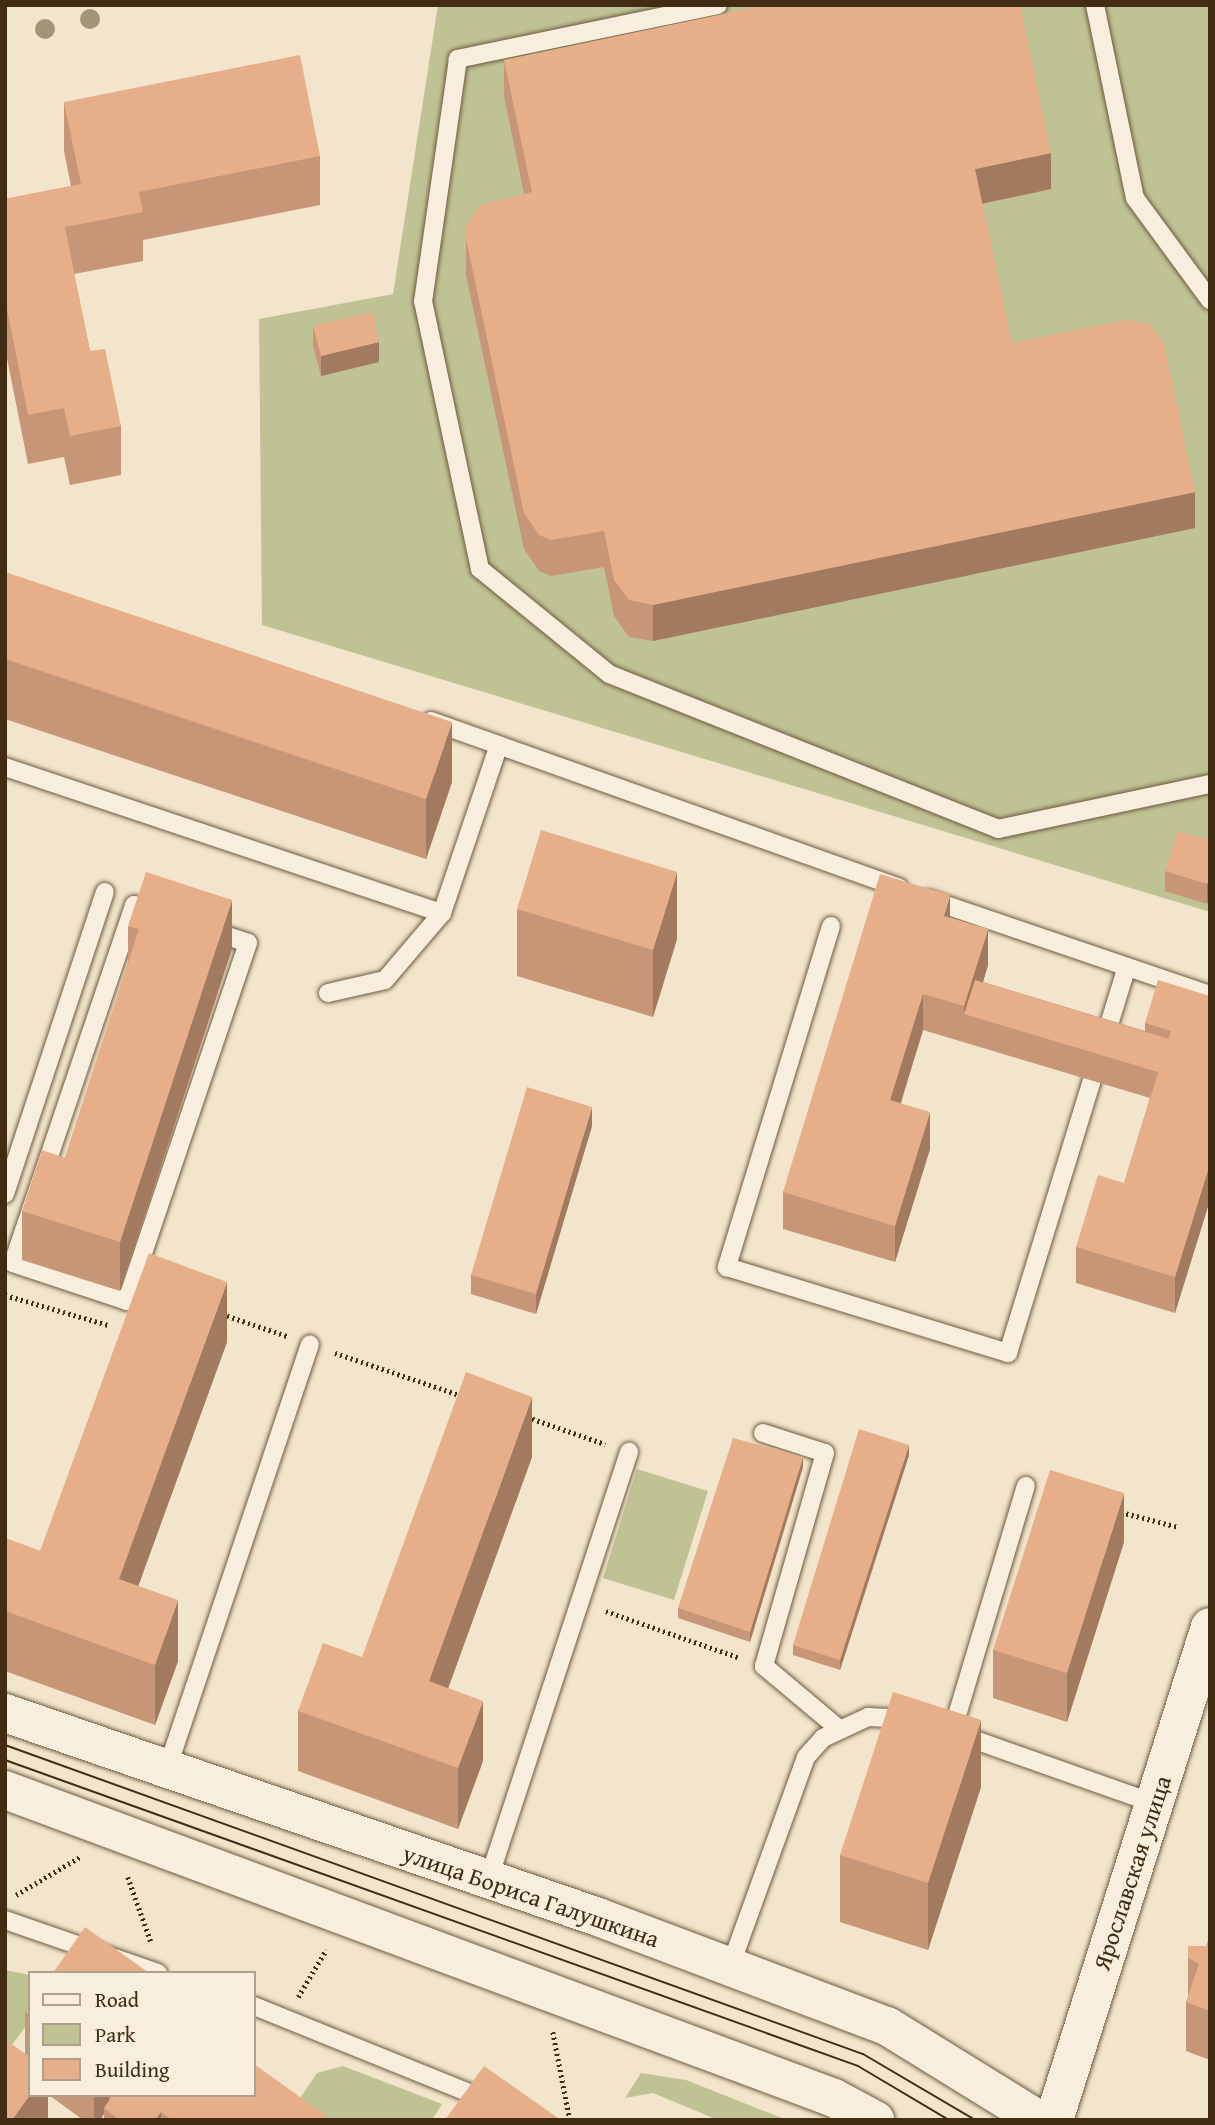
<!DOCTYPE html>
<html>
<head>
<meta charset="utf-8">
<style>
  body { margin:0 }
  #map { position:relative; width:1215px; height:2125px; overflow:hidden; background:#f2e5cb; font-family:"Gentium Book Plus",serif }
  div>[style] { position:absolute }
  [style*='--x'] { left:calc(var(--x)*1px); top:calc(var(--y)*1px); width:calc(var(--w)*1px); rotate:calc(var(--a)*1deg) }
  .green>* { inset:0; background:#bfc394 }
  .path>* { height:4.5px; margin-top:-2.25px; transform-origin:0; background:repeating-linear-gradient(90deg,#422c12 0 2px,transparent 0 5.5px) }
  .roads { filter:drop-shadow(0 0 2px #6e5a40) drop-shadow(0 0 2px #6e5a40) }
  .lane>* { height:18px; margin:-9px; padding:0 9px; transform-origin:9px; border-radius:9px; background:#f7eedd }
  .secondary>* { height:38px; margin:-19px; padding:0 19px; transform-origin:19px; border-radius:19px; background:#f7eedd }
  .tram>* { height:2px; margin:-1px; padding:0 1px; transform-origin:1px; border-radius:1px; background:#422c12 }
  .trees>* { width:20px; height:20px; margin:-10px; border-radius:50%; background:#a29477 }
  .wall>* { inset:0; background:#c69676 }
  .shaded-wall>* { inset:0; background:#a17a60 }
  .building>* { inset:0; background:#e6af89 }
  span { translate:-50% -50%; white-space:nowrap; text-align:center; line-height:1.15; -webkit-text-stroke:5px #f7eedd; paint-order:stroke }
  .street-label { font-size:24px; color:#422c12 }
  .frame { position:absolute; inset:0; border:7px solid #422c12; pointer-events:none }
  .legend { position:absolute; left:28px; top:1971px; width:228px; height:126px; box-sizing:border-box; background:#f7eedd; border:2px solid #afa08c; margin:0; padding:9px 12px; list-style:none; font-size:21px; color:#422c12 }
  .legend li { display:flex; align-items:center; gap:14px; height:35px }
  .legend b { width:35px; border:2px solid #afa08c }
</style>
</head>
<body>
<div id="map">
  <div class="green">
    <i style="clip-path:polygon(438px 5px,1210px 5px,1210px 912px,262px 625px,259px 319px,393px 294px)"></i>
    <i style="clip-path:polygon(637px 1469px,708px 1491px,674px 1600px,603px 1578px)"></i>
    <i style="clip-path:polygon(5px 1970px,30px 1975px,30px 2021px,5px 2054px)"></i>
    <i style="clip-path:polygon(343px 2066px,442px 2104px,432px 2120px,315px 2120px,295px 2106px,317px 2073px)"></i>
    <i style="clip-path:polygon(641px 2073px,686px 2080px,787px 2120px,718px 2120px,653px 2093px,625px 2098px)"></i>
  </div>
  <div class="path">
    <i style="--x:5;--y:1295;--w:107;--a:16.2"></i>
    <i style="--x:222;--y:1314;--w:69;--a:18.7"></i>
    <i style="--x:335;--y:1353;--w:135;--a:18.6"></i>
    <i style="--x:527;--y:1417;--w:83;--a:19.1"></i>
    <i style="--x:1121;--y:1512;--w:59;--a:14.7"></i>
    <i style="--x:606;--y:1611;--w:142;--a:19.3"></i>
    <i style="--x:128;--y:1877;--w:69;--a:70.5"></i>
    <i style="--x:16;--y:1895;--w:74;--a:-30.7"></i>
    <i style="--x:298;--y:1997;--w:55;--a:-59.2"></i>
    <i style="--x:553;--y:2032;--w:90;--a:79.1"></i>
  </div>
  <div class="roads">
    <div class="lane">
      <i style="--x:718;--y:5;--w:266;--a:168.3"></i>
      <i style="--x:458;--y:59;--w:245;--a:98.2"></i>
      <i style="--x:423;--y:301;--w:274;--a:78"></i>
      <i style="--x:480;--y:569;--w:166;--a:39.1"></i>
      <i style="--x:609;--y:674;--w:419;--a:21.7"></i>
      <i style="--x:998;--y:829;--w:217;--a:-12"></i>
      <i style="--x:1095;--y:5;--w:197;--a:78.3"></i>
      <i style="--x:1135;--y:198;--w:127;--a:53.7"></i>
      <i style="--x:431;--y:721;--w:497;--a:19.6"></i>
      <i style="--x:5;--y:767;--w:461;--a:18.5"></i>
      <i style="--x:442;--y:913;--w:177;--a:-71.3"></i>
      <i style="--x:928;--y:899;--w:298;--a:18.8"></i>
      <i style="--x:134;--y:905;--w:120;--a:18.4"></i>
      <i style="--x:248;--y:943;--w:378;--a:108.7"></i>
      <i style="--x:127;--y:1301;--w:120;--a:-161.6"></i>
      <i style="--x:13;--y:1263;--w:378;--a:-71.3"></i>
      <i style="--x:831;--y:926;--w:357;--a:107"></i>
      <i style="--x:727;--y:1267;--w:294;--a:17"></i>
      <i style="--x:1008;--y:1353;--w:401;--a:-72.9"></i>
      <i style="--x:328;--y:993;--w:58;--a:-12.8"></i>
      <i style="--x:385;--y:980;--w:88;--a:-49.6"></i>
      <i style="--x:5;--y:1194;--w:318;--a:-71.7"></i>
      <i style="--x:763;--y:1433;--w:65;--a:17.9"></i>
      <i style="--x:825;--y:1453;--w:222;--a:106"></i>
      <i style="--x:764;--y:1666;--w:97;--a:40"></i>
      <i style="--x:952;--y:1732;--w:257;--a:-73.3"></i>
      <i style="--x:958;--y:1734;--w:210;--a:19.5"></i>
      <i style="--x:167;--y:1769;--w:448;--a:-71.4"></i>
      <i style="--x:488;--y:1881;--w:452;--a:-71.8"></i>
      <i style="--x:5;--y:1920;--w:162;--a:19.1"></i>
      <i style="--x:730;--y:1967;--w:223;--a:-70.1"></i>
      <i style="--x:806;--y:1757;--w:25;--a:-48"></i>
      <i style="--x:823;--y:1738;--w:50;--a:-25"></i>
      <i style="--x:868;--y:1717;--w:40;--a:2.9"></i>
      <i style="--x:254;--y:2006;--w:243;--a:22"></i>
      <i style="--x:479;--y:2097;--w:41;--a:34.1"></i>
    </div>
    <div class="secondary">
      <i style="--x:5;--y:1713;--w:627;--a:18.98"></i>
      <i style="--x:598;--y:1917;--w:309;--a:20.7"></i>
      <i style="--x:887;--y:2026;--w:179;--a:31.7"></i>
      <i style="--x:5;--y:1790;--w:884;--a:20.38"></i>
      <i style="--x:834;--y:2098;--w:47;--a:28.2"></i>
      <i style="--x:1054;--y:2120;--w:517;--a:-72.44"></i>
    </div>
  </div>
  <div class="tram">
    <i style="--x:5;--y:1745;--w:912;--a:19.81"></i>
    <i style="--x:863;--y:2054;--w:130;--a:30.5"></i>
    <i style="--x:5;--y:1760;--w:906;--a:19.73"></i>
    <i style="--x:858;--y:2066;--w:106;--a:30.7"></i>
  </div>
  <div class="trees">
    <i style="left:90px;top:19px"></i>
    <i style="left:45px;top:29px"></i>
  </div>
  <div class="wall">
    <i style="clip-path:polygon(504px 60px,1051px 189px,982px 204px,1012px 343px,1195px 528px,653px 641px,629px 637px,614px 616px,604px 567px,551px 576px,539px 571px,524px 549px,466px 275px,466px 226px,524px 194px,504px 96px)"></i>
    <i style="clip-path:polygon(64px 102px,320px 156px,320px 205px,143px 240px,143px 261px,74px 274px,90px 351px,121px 426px,121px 475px,70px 485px,64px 457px,28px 464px,5px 348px,5px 199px,71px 186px,64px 151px)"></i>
    <i style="clip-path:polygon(313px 326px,379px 362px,321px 376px,313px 346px)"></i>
    <i style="clip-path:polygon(5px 572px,452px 782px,426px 859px,5px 719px)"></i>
    <i style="clip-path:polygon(1210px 841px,1210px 896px,1207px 904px,1165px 891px,1165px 871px)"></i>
    <i style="clip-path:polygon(517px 909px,677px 939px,653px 1017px,517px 976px)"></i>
    <i style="clip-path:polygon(950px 918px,988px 965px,983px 982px,1145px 1031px,1145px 1023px,1210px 996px,1210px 1200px,1175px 1313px,1076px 1283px,1076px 1247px,1124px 1183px,1150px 1098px,923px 1030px,901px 1103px,930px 1149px,895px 1262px,783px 1229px,783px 1192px)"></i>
    <i style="clip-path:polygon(128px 926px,232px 949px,120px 1291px,22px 1260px,22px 1211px,65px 1158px,128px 963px)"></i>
    <i style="clip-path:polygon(592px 1126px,536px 1314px,471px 1294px,471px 1275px)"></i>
    <i style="clip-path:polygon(227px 1342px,138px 1586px,178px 1661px,155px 1725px,5px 1671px,5px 1538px,40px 1551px)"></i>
    <i style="clip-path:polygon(909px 1455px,840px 1670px,793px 1655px,793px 1645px)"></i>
    <i style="clip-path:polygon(532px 1457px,448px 1688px,483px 1761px,458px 1829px,298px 1771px,298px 1711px,362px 1657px)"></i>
    <i style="clip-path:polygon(803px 1467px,750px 1642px,678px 1618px,678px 1608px)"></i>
    <i style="clip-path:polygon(1124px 1542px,1067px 1722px,993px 1698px,993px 1650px)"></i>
    <i style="clip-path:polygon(981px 1787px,928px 1950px,840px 1922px,840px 1855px)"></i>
    <i style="clip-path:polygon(1210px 1935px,1210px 2060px,1186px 2051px,1186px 2002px,1188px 1997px,1188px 1946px,1206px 1946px)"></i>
    <i style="clip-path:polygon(30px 2005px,30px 2095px,48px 2095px,48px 2120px,5px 2120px,5px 2040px,25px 2054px,25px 2012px)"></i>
    <i style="clip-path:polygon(49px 2095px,254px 2095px,332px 2120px,104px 2120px,104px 2114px,100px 2120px,83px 2120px)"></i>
  </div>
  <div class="shaded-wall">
    <i style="clip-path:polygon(1051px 153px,1051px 189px,975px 205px,975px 169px)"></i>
    <i style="clip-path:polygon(379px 342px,379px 362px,321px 376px,321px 356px)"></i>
    <i style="clip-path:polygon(1195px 492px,1195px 528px,653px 641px,653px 605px)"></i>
    <i style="clip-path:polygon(452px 722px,452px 782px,426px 859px,426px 799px)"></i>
    <i style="clip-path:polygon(677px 872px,677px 939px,653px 1017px,653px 950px)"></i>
    <i style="clip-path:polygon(1210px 877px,1210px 896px,1207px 904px,1207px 884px)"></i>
    <i style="clip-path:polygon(950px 895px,950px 931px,944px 916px)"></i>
    <i style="clip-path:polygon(232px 900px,232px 949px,120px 1291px,120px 1242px)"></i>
    <i style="clip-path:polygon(988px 929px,988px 965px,973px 1016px,964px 1014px,964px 1006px)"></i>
    <i style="clip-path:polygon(923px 994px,923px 1030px,890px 1137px,890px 1100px)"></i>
    <i style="clip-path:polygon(592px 1107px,592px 1126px,536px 1314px,536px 1294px)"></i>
    <i style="clip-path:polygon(930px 1112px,930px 1149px,895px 1262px,895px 1226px)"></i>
    <i style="clip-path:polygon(1210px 1164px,1210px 1200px,1175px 1313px,1175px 1277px)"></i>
    <i style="clip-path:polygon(227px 1282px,227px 1342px,119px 1639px,119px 1579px)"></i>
    <i style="clip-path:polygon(532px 1397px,532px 1457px,429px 1741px,429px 1681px)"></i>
    <i style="clip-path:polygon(909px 1445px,909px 1455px,840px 1670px,840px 1660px)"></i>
    <i style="clip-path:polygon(803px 1457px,803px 1467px,750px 1642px,750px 1632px)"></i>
    <i style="clip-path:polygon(1124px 1493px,1124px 1542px,1067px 1722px,1067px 1673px)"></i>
    <i style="clip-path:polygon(178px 1600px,178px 1661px,155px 1725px,155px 1665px)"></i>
    <i style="clip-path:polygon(483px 1701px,483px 1761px,458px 1829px,458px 1768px)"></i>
    <i style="clip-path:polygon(981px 1720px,981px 1787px,928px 1950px,928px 1883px)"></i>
    <i style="clip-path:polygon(30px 2095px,48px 2095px,48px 2120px,12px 2120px)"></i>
    <i style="clip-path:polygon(94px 2095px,109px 2095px,109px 2107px,104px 2108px,104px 2114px,100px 2120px,94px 2120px)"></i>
    <i style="clip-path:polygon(161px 2112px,161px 2120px,155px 2120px)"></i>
  </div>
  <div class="building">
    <i style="clip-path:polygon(766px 5px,1020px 5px,1051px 153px,975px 169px,1012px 343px,1126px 320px,1150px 324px,1164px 344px,1195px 492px,653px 605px,629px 600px,614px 580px,604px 531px,551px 540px,539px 535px,524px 513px,466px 239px,466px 226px,480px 205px,532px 192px,504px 60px)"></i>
    <i style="clip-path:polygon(300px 55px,320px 156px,139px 192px,143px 212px,65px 227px,90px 351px,105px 349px,121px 426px,70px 436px,64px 408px,28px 415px,5px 299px,5px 199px,81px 184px,64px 102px)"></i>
    <i style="clip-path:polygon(372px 312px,379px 342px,321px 356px,313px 326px)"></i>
    <i style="clip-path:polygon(5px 572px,452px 722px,426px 799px,5px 659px)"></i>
    <i style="clip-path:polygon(541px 830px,677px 872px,653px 950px,517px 909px)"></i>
    <i style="clip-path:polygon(1178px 831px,1210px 841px,1210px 877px,1207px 884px,1165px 871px)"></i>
    <i style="clip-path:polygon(146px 872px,232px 900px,120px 1242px,22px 1211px,42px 1150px,65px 1158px,139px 929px,128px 926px)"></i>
    <i style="clip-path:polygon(880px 874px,950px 895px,944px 916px,988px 929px,964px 1006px,923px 994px,890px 1100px,930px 1112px,895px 1226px,783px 1192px)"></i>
    <i style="clip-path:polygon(975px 980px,1169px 1039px,1158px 1072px,964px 1014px)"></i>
    <i style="clip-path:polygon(1158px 980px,1210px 996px,1210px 1164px,1175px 1277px,1076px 1247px,1098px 1175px,1124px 1183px,1171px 1031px,1145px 1023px)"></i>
    <i style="clip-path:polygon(527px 1087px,592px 1107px,536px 1294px,471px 1275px)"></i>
    <i style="clip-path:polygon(149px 1253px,227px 1282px,119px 1579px,178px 1600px,155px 1665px,5px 1611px,5px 1538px,40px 1551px)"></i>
    <i style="clip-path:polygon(466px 1372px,532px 1397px,429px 1681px,483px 1701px,458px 1768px,298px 1711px,323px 1643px,362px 1657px)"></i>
    <i style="clip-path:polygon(859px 1429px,909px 1445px,840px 1660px,793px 1645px)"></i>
    <i style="clip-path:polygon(733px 1438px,803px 1457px,750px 1632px,678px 1608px)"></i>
    <i style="clip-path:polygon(1050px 1470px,1124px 1493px,1067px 1673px,993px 1650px)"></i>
    <i style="clip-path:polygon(893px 1692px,981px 1720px,928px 1883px,840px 1855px)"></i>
    <i style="clip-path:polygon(85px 1927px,149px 1973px,53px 1973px)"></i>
    <i style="clip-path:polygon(1210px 1935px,1210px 2011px,1186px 2002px,1199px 1964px,1188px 1958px,1188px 1946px,1206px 1946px)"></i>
    <i style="clip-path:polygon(30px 2005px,30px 2015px,25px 2012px)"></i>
    <i style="clip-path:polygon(5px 2040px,30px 2057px,30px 2095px,12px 2120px,5px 2120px)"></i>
    <i style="clip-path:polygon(254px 2064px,332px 2120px,172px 2120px,161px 2112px,155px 2120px,120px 2120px,104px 2108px,113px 2095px,254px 2095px)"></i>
    <i style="clip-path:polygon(484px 2066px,558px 2118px,556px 2120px,445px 2120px)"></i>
  </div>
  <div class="street-label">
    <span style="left:1132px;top:1873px;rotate:-72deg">Ярославская улица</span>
    <span style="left:531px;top:1896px;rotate:19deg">улица Бориса Галушкина</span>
  </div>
  <div class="frame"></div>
  <ul class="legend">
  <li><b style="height:9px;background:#f7eedd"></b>Road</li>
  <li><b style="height:19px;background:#bfc394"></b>Park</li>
  <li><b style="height:19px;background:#e6af89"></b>Building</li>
  </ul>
</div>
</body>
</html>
